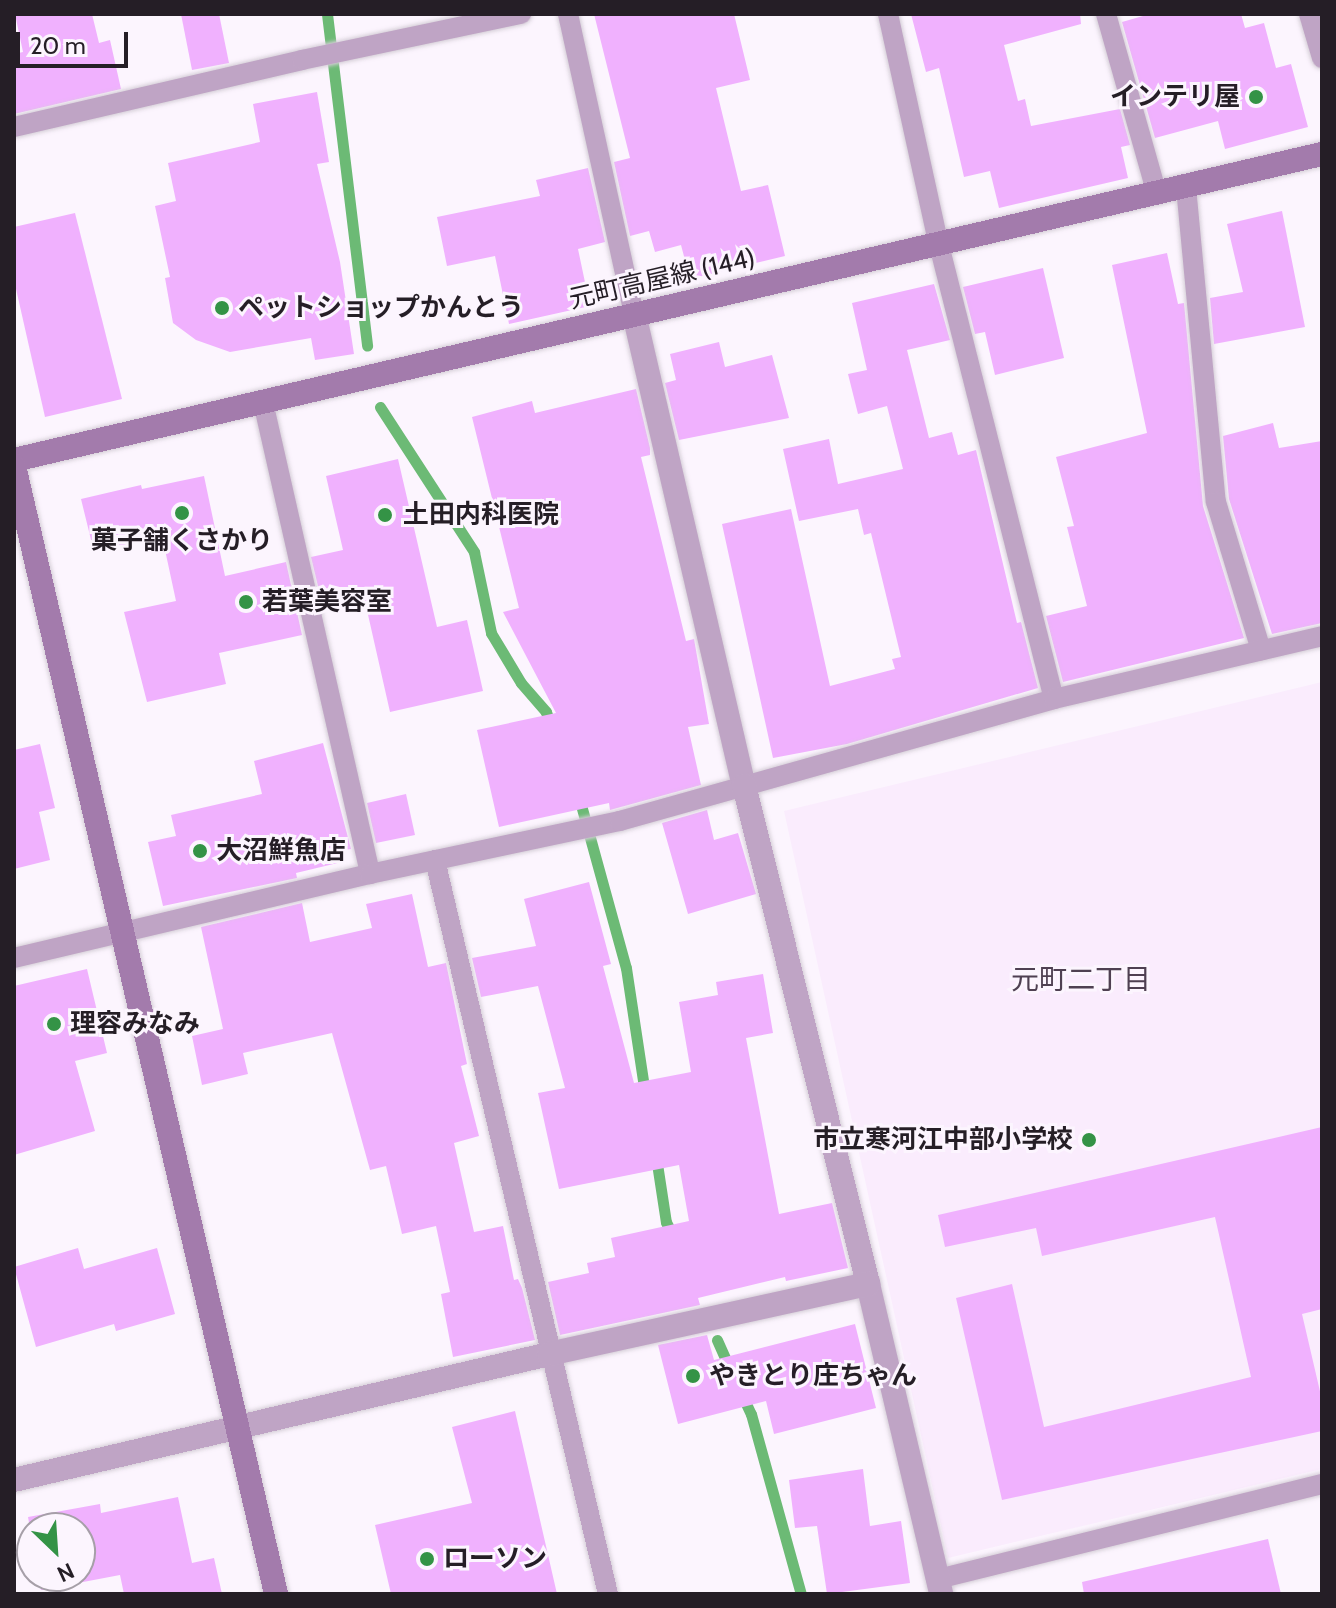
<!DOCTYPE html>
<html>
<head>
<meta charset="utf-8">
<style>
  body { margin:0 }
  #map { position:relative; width:1336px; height:1608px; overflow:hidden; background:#fcf5fe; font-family:Cabin,"Noto Sans JP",sans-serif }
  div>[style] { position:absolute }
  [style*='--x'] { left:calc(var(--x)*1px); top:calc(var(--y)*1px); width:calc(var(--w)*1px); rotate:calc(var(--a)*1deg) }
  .built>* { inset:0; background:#faecfd }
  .stream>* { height:11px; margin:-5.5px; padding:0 5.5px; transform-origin:5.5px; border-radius:5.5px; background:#6cba75 }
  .building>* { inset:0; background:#f0b1fe }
  .roads { filter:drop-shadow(0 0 2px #d5ced7) drop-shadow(0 0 2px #d5ced7) }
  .lane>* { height:20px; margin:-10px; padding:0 10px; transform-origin:10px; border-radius:10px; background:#bfa4c5 }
  .street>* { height:24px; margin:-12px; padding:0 12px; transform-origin:12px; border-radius:12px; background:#bfa4c5 }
  .secondary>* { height:24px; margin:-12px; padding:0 12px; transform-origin:12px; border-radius:12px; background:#a37bac }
  .dots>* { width:22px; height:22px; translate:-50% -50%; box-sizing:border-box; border:4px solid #fcf5fe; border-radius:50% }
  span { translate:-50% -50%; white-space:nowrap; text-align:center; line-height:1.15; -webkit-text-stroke:6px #fcf5fe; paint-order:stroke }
  .poi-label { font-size:26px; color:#251e26; font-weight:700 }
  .right { translate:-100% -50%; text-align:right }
  .left { translate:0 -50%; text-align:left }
  .street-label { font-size:26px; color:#251e26 }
  .neighbourhood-label { font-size:28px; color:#4f4052 }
  .frame { position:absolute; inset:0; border:16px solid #251e26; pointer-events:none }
  .north { position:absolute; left:16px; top:1512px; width:80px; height:80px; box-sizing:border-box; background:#fcf5fe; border:2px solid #a69fa8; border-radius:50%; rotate:155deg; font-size:22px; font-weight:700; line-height:32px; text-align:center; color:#251e26 }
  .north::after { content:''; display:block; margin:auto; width:28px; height:36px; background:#349346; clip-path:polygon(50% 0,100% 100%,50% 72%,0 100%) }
  .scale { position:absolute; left:16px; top:32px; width:112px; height:36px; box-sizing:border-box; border:4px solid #251e26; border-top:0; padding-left:10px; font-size:24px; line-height:28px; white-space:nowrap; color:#251e26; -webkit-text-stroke:6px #fcf5fe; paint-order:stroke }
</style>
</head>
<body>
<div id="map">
  <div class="built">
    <i style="clip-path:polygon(1322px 682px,1322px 1469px,948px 1558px,784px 811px)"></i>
  </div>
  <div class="stream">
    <i style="--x:327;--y:14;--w:334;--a:83.1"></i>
    <i style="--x:380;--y:407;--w:173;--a:57"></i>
    <i style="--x:474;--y:552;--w:83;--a:78.1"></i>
    <i style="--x:491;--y:633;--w:58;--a:59"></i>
    <i style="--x:521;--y:683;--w:38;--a:49"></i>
    <i style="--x:546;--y:712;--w:15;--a:70"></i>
    <i style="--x:578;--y:794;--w:180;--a:74.6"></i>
    <i style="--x:626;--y:968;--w:126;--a:81.4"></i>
    <i style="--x:656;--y:1157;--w:66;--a:81.3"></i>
    <i style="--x:666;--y:1222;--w:18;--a:63"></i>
    <i style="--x:717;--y:1340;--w:32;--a:66"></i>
    <i style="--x:742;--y:1395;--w:21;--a:65"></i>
    <i style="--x:751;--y:1414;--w:187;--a:74.5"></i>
  </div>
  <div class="building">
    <i style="clip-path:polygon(15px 14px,92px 14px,99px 43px,110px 40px,121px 89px,14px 114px,14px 54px,23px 52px)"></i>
    <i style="clip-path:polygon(181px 14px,219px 14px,229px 63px,192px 70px)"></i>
    <i style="clip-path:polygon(594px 14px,734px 14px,750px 80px,716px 88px,741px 191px,768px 185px,785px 256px,690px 279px,681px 245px,655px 252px,649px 231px,630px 236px,614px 162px,630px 158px)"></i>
    <i style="clip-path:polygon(911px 14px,1080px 14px,1081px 24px,1004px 45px,1018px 101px,1025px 99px,1031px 126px,1120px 109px,1130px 145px,1121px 147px,1128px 178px,999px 208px,990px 171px,964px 177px,939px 68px,926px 72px)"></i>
    <i style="clip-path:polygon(1150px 14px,1241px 14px,1245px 28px,1264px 23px,1276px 68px,1291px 64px,1308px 127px,1225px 149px,1218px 121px,1155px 138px,1122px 22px)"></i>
    <i style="clip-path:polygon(317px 92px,329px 162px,317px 164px,340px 262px,354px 354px,315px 360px,311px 338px,230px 352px,196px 340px,173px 323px,165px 278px,170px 277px,155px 206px,176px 201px,168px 163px,260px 142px,253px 104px)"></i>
    <i style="clip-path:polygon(588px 168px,605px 242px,578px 249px,590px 306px,509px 324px,495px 256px,447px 266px,437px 217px,540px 196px,536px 180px)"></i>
    <i style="clip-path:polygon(1282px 211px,1305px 327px,1214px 344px,1210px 298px,1243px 292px,1227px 224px)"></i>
    <i style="clip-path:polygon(75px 213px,122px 399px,45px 417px,14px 280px,14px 227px)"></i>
    <i style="clip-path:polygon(1167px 253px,1178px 304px,1184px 303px,1203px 506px,1244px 638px,1063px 682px,1046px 616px,1087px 606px,1067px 527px,1074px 526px,1056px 457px,1147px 433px,1112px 265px)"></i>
    <i style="clip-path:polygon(1043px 268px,1064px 358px,995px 375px,985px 332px,975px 334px,963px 287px)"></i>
    <i style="clip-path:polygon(934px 284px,950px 340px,907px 350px,929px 438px,952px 432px,958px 455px,976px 450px,1017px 623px,1021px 622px,1038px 688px,847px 744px,773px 758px,722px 524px,791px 509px,830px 686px,895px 669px,892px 659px,901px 657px,871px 533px,864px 535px,858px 509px,799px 521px,783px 449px,829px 439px,838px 484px,903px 469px,887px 406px,858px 414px,848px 374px,867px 370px,852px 303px)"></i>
    <i style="clip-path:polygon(719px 342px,725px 367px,772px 355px,789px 418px,679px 440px,665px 383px,676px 380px,670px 354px)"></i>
    <i style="clip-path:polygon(636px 389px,650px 448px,650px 455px,641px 457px,686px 641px,694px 639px,709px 724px,688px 727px,701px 785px,610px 810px,609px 803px,499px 827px,477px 730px,556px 713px,503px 612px,519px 608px,472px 417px,532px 401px,535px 413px)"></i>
    <i style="clip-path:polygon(1273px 423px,1279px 448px,1322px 441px,1322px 623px,1272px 634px,1229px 499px,1223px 436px)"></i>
    <i style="clip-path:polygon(398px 459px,437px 627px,467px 620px,483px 691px,390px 712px,364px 597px,323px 607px,311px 557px,343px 550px,326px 476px)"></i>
    <i style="clip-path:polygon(204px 476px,225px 576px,286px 562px,302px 635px,219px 653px,226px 684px,147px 702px,124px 612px,176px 601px,162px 536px,94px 552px,81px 499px,141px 485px,142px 489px)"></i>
    <i style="clip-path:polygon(323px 743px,351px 849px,344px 850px,346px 861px,296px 873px,297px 878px,163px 906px,148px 842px,176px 836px,171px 815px,262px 794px,254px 761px)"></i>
    <i style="clip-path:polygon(40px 744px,55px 808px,39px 812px,50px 860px,14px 869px,14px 750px)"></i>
    <i style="clip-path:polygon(406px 794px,415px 835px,376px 843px,367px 803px)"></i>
    <i style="clip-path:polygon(707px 810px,714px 840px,738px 833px,756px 894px,688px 914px,662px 823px)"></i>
    <i style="clip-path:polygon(589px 882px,611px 964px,603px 966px,634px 1083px,691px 1072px,679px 1002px,718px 995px,716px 982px,763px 974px,773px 1033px,746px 1038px,779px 1214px,832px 1203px,848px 1268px,786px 1281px,785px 1277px,698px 1298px,700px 1305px,560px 1335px,548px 1282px,589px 1273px,587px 1263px,615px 1257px,611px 1238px,689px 1221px,679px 1165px,559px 1189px,538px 1093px,565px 1088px,538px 986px,481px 997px,472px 958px,536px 946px,524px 899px)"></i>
    <i style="clip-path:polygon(412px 894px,428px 967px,446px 963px,467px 1064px,461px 1066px,479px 1136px,454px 1143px,474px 1232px,503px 1226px,514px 1280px,518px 1279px,522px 1288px,535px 1340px,453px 1357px,441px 1294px,450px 1292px,436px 1226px,402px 1234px,386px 1166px,370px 1170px,332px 1033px,243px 1053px,248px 1074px,202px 1085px,192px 1036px,223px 1029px,201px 927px,302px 903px,310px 942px,372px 928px,366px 904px)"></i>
    <i style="clip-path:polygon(87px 969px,107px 1053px,75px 1061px,95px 1131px,14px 1155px,14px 986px)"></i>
    <i style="clip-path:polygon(1322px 1127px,1322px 1309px,1302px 1314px,1322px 1400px,1322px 1431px,1002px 1500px,956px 1298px,1012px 1284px,1044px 1427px,1251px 1377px,1215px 1217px,1042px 1256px,1036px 1228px,945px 1247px,938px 1215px)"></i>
    <i style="clip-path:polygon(78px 1248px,84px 1269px,157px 1248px,175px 1314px,116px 1331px,114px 1324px,36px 1347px,14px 1267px)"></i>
    <i style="clip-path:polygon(855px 1324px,876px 1408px,774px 1434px,766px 1401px,678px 1424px,658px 1345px,707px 1335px,714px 1360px)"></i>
    <i style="clip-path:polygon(515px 1411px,557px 1594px,391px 1594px,375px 1525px,472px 1503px,452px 1427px)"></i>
    <i style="clip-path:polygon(863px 1469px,870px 1526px,901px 1521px,910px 1583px,827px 1594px,817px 1526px,795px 1528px,789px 1480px)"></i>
    <i style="clip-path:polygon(178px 1497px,192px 1563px,214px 1558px,222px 1594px,124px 1594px,120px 1575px,41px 1590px,39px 1576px,80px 1576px,80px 1528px,32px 1528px,32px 1540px,28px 1517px,100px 1504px,101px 1513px)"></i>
    <i style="clip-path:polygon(1268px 1539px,1281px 1594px,1084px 1594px,1082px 1582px)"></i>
  </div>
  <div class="roads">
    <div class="lane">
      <i style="--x:568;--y:14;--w:307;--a:77.6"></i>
      <i style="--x:888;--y:14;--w:237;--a:77.6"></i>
      <i style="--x:939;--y:245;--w:468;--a:75.8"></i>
      <i style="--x:1106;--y:14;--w:187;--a:74.2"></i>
      <i style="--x:1309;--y:14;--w:46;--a:73.5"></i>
      <i style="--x:14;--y:127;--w:296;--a:-13.1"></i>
      <i style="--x:302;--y:60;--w:224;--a:-11.9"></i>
      <i style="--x:1186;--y:187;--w:316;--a:84.6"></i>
      <i style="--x:1216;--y:502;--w:155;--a:73.1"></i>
      <i style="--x:263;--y:402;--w:484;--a:77.2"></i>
      <i style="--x:435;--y:860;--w:754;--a:76.74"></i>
      <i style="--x:14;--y:958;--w:366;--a:-13.3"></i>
      <i style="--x:370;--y:874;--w:256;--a:-12"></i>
      <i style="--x:620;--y:821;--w:451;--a:-15.7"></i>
      <i style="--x:1054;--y:699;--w:275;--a:-13.2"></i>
      <i style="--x:938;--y:1579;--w:396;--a:-13.9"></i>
    </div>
    <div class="street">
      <i style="--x:634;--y:314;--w:484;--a:76.9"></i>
      <i style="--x:744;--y:785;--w:514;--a:76.04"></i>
      <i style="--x:868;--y:1284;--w:318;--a:76.7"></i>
      <i style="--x:14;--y:1480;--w:550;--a:-13.25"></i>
      <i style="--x:549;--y:1354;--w:327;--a:-12.4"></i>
    </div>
    <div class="secondary">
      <i style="--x:14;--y:460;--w:1343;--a:-13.17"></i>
      <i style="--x:14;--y:466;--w:1158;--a:76.92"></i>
    </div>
  </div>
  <div class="dots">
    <i style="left:1256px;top:97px;background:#349346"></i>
    <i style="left:222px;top:308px;background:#349346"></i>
    <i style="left:182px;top:513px;background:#349346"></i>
    <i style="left:385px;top:515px;background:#349346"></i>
    <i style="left:246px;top:602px;background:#349346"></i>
    <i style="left:200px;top:851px;background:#349346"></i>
    <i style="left:54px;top:1024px;background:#349346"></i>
    <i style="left:1089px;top:1140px;background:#349346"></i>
    <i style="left:693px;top:1376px;background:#349346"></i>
    <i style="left:427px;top:1559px;background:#349346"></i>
  </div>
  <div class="poi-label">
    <span class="right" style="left:1240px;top:97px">インテリ屋</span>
    <span class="left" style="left:238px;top:308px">ペットショップかんとう</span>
    <span class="left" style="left:403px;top:515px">土田内科医院</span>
    <span style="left:182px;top:541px">菓子舗くさかり</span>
    <span class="left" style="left:262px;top:602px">若葉美容室</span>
    <span class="left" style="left:216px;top:851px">大沼鮮魚店</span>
    <span class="left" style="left:70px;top:1024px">理容みなみ</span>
    <span class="right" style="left:1073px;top:1140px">市立寒河江中部小学校</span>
    <span class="left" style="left:709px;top:1376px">やきとり庄ちゃん</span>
    <span class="left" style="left:443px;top:1559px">ローソン</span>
  </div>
  <div class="street-label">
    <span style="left:662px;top:279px;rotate:-13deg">元町高屋線 (144)</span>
  </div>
  <div class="neighbourhood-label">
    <span style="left:1081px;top:979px">元町二丁目</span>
  </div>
  <div class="frame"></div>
  <div class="north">N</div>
  <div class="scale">20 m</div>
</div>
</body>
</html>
